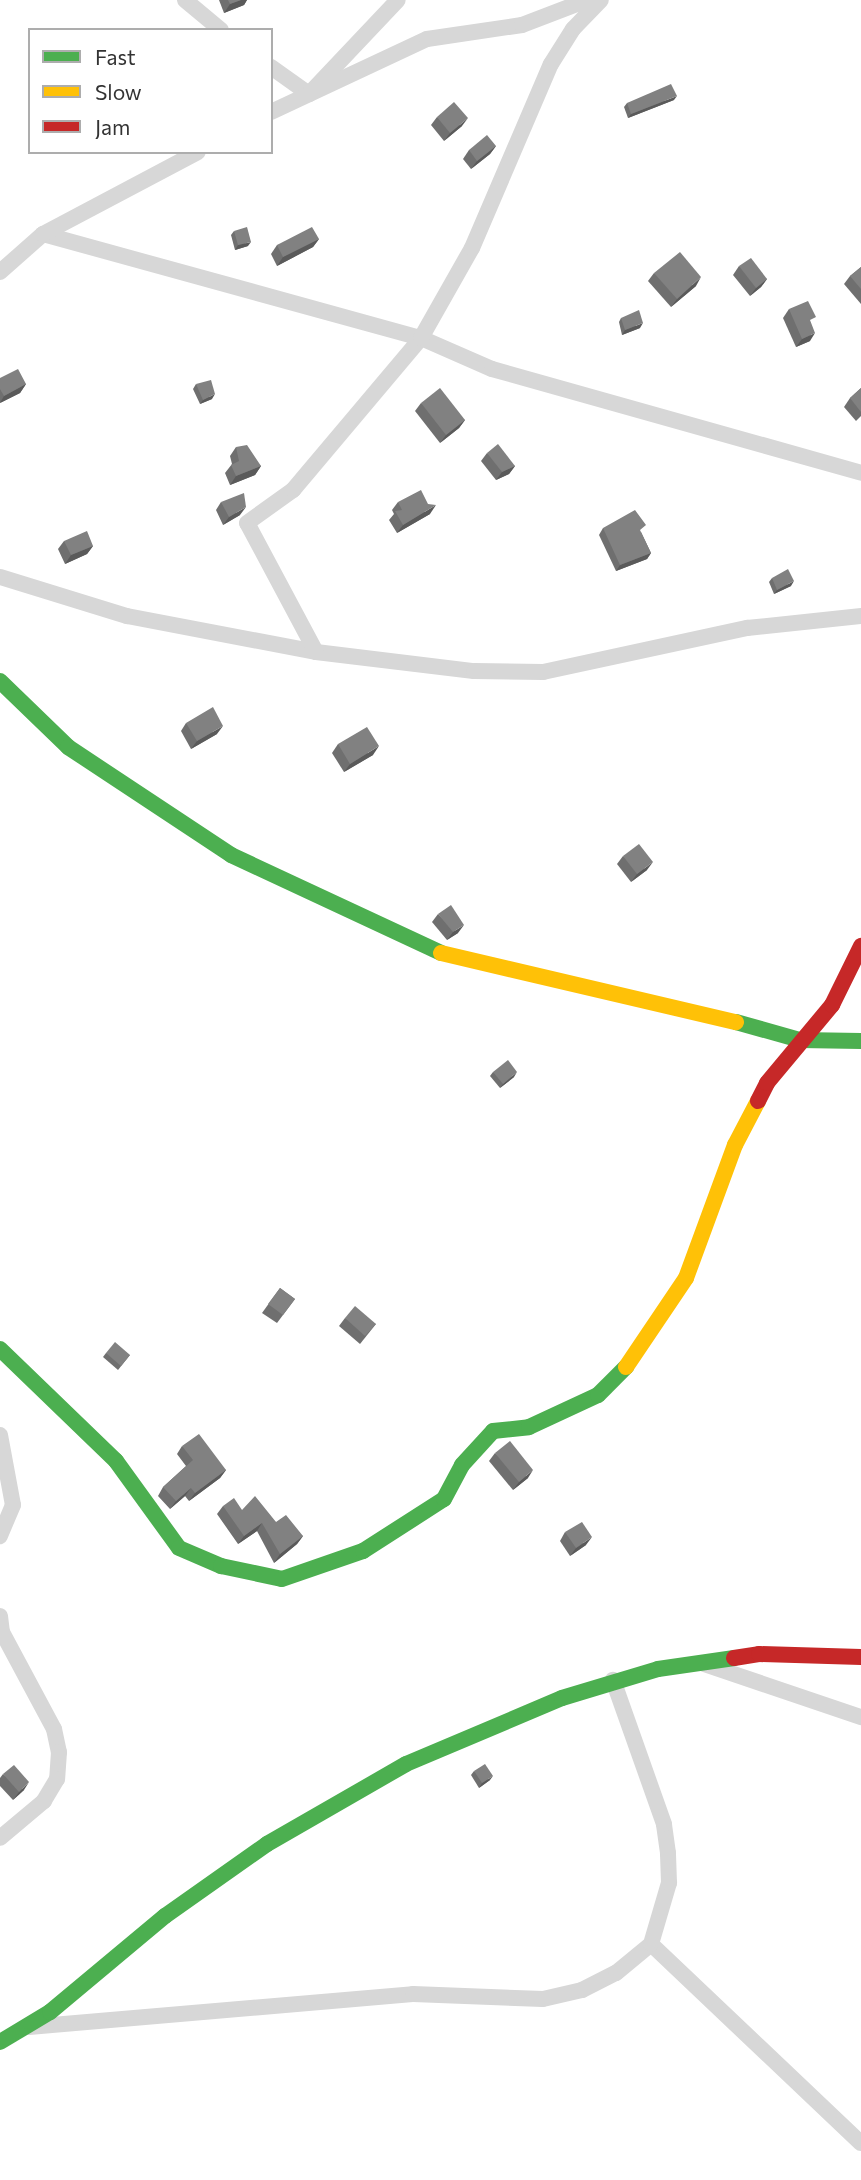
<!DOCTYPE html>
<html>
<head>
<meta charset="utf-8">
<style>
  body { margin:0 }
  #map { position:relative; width:861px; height:2180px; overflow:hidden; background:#fff; font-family:Commissioner,sans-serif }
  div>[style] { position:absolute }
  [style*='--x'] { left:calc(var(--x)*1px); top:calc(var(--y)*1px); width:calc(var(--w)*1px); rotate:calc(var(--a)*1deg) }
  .street>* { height:16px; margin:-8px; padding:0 8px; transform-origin:8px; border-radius:8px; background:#d7d7d7 }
  .fast>* { height:16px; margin:-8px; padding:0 8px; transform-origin:8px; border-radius:8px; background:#4caf50 }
  .slow>* { height:16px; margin:-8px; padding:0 8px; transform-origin:8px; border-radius:8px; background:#ffc107 }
  .jam>* { height:16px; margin:-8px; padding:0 8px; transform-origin:8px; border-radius:8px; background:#c62828 }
  .wall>* { inset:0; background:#6f6f6f }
  .shaded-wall>* { inset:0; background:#5a5a5a }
  .building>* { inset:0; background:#818181 }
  span { translate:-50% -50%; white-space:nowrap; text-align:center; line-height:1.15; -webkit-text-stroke:7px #fff; paint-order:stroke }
  .legend { position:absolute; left:28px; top:28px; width:245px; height:126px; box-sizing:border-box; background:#fff; border:2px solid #adadad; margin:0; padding:9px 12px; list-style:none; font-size:21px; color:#333 }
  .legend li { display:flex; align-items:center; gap:14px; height:35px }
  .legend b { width:35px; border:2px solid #adadad }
</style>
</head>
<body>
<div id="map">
  <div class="street">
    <i style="--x:185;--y:0;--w:47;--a:39.8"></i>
    <i style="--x:271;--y:67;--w:47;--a:35.4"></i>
    <i style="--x:309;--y:94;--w:129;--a:-46.6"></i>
    <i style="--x:271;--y:112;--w:172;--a:-25.1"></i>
    <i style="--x:427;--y:39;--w:96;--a:-8.4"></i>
    <i style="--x:522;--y:25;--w:70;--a:-21"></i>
    <i style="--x:43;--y:234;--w:392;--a:15.4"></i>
    <i style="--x:421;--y:338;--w:77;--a:23.6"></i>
    <i style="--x:492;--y:369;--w:383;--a:15.7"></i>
    <i style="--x:0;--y:272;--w:57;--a:-41.5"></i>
    <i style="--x:43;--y:234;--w:175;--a:-27.9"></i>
    <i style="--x:0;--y:577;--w:133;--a:17.1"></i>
    <i style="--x:127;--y:616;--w:192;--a:10.8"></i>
    <i style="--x:316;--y:652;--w:159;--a:6.9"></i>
    <i style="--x:474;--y:671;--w:69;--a:0.8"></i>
    <i style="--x:543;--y:672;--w:209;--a:-12.2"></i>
    <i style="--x:747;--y:628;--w:115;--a:-6"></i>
    <i style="--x:316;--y:652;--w:146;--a:-118.1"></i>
    <i style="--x:247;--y:523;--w:57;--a:-35.7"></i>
    <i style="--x:293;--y:490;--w:199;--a:-49.9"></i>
    <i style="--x:421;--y:338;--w:103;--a:-60.5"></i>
    <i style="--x:472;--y:248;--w:200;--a:-66.8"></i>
    <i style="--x:551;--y:64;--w:41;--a:-57.8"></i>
    <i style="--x:573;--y:29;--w:40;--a:-46"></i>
    <i style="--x:0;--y:1435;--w:71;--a:79.5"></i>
    <i style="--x:13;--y:1505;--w:34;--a:113"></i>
    <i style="--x:0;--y:1616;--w:16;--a:83"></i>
    <i style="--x:2;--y:1632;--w:110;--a:61.8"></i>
    <i style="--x:54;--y:1729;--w:24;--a:78"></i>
    <i style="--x:59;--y:1752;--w:27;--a:94"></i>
    <i style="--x:57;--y:1779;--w:26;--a:121"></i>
    <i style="--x:44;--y:1801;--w:57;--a:139.9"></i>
    <i style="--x:704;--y:1664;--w:166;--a:18.7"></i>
    <i style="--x:651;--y:1944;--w:289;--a:43.5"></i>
    <i style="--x:29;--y:2027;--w:385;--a:-4.9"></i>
    <i style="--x:413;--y:1994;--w:130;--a:2.2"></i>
    <i style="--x:543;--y:1999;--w:40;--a:-13"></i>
    <i style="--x:582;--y:1990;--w:38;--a:-27"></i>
    <i style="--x:616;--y:1973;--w:45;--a:-39.6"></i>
    <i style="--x:651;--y:1944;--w:64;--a:-73.6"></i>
    <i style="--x:669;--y:1883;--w:30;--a:-92"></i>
    <i style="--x:668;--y:1853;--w:29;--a:-98"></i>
    <i style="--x:664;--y:1824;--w:153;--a:-109.5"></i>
  </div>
  <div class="fast">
    <i style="--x:0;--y:681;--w:95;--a:44.1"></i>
    <i style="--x:68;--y:747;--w:196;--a:33.5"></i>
    <i style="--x:231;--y:855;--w:232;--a:25"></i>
    <i style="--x:736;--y:1022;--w:66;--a:15.7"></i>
    <i style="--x:800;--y:1040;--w:61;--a:0.9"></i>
    <i style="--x:0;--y:1349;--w:161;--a:44"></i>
    <i style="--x:116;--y:1461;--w:107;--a:54.1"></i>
    <i style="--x:179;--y:1548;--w:46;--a:23.2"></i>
    <i style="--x:221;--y:1566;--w:62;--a:12"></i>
    <i style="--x:282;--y:1579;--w:86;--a:-19.1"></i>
    <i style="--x:363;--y:1551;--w:96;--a:-32.7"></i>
    <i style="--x:444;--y:1499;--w:38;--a:-62"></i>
    <i style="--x:462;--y:1465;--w:46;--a:-47.6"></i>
    <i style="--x:493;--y:1431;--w:36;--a:-6"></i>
    <i style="--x:529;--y:1427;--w:76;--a:-24.9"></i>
    <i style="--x:598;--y:1395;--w:40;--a:-45"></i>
    <i style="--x:0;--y:2042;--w:58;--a:-31"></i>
    <i style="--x:50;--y:2012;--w:150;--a:-39.9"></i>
    <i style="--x:165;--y:1916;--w:125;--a:-35.2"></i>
    <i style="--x:267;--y:1844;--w:160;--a:-29.9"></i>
    <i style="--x:406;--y:1764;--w:169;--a:-22.9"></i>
    <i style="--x:562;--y:1698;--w:100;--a:-16.8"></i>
    <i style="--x:658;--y:1669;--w:77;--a:-8.2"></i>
  </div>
  <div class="slow">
    <i style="--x:441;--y:953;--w:303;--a:13.2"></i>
    <i style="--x:626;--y:1367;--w:107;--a:-56"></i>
    <i style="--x:686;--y:1278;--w:142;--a:-69.8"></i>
    <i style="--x:735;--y:1145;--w:50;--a:-62.4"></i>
  </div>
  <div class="jam">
    <i style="--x:758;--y:1101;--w:20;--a:-63"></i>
    <i style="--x:767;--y:1083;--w:102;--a:-50.2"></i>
    <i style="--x:832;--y:1005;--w:66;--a:-63.8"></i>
    <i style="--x:734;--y:1658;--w:25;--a:-9"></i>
    <i style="--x:759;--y:1654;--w:102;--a:1.7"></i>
  </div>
  <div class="wall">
    <i style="clip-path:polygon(219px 0,247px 0,244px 5px,224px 13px)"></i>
    <i style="clip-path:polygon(674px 100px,628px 118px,624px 107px,627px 103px)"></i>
    <i style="clip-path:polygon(437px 117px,462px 126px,444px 141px,431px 125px)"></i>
    <i style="clip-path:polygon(496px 146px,490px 154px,471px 169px,463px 159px,469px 150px)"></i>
    <i style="clip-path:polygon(234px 231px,248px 246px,235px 250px,231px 235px)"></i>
    <i style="clip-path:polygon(319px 239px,313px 247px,277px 266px,271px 254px,277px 245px)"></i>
    <i style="clip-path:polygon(739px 266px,767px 279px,761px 287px,750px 296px,733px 275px)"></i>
    <i style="clip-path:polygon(861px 267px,861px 304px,844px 284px,850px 276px)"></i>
    <i style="clip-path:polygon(654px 273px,696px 286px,671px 307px,648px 281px)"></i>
    <i style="clip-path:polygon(789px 309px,811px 323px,810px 341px,796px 347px,783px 318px)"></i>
    <i style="clip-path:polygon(621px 318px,640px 328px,622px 335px,619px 322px)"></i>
    <i style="clip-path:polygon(0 378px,26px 384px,20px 393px,0 403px)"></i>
    <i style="clip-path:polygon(196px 384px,212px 399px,200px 404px,193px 389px)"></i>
    <i style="clip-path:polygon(861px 388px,861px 416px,856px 421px,844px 407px,850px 398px)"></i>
    <i style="clip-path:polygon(421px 403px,465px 420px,459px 428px,440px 443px,415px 411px)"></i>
    <i style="clip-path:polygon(236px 447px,261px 466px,255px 475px,230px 485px,225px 473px,232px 464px,230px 456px)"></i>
    <i style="clip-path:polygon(487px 453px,515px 466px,509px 474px,496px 480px,481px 461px)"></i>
    <i style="clip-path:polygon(221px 502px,240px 515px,223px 525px,216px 510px)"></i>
    <i style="clip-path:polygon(398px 502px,430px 514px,397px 533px,389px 520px,394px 514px,392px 510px)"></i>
    <i style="clip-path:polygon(603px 528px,641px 532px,651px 553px,647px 559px,616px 571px,599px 535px)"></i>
    <i style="clip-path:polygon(64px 541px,93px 546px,87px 554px,65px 564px,58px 549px)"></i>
    <i style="clip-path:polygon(772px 578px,791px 586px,774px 594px,769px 582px)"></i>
    <i style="clip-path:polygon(186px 723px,217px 734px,191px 749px,181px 731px)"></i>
    <i style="clip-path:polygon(338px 744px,373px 755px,344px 772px,332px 753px)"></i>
    <i style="clip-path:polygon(623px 856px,647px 870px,631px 882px,617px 864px)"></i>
    <i style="clip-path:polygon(438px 914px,458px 933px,447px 940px,432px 922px)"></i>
    <i style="clip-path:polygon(493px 1072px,514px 1077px,500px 1088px,490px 1076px)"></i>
    <i style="clip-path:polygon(280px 1288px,295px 1299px,277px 1323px,262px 1313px)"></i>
    <i style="clip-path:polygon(345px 1318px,376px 1324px,360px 1344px,339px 1326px)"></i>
    <i style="clip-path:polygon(106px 1353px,130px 1355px,118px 1370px,103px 1357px)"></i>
    <i style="clip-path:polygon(182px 1446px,226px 1470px,220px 1478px,189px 1501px,185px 1496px,170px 1509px,158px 1496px,163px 1487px,186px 1466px,177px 1454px)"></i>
    <i style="clip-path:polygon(495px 1453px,528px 1478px,513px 1490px,489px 1461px)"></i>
    <i style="clip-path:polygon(223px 1506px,242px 1510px,276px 1522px,303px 1536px,297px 1544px,274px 1563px,257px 1531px,238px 1544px,217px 1514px)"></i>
    <i style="clip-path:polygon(565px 1532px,586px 1545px,570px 1556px,560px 1541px)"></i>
    <i style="clip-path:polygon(474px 1771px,490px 1780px,479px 1788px,471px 1775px)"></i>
    <i style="clip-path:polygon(3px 1774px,24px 1790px,13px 1800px,0 1786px,0 1778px)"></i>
  </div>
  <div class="shaded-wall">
    <i style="clip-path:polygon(241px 0,247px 0,244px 5px,224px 13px,230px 4px)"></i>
    <i style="clip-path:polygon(677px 96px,674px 100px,628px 118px,631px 114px)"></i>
    <i style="clip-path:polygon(468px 118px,462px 126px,444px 141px,450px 133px)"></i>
    <i style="clip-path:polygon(496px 146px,490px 154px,471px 169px,477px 161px)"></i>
    <i style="clip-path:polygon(319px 239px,313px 247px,277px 266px,283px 257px)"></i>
    <i style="clip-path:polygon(251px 242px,248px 246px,235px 250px,238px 245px)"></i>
    <i style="clip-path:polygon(701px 277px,696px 286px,671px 307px,677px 299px)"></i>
    <i style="clip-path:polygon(767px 279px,761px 287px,750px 296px,756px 288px)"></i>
    <i style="clip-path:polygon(643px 323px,640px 328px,622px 335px,625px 330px)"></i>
    <i style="clip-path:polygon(815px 333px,810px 341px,796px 347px,802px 339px)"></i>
    <i style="clip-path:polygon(26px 384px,20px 393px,0 403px,4px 396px)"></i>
    <i style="clip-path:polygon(215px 394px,212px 399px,200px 404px,203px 400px)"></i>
    <i style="clip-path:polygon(465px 420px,459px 428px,440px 443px,446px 435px)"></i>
    <i style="clip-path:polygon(261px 466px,255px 475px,230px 485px,236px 476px)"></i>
    <i style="clip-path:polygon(515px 466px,509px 474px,496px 480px,502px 472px)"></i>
    <i style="clip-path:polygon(436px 505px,430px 514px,397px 533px,403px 525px)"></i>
    <i style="clip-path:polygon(246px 507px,240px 515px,223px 525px,229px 517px)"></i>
    <i style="clip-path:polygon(93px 546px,87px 554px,65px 564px,71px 555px)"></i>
    <i style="clip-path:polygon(651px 553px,647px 559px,616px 571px,620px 565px)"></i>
    <i style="clip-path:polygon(794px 581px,791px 586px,774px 594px,777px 590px)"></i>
    <i style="clip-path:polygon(223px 726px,217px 734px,191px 749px,197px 741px)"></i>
    <i style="clip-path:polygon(379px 746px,373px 755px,344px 772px,350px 764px)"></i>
    <i style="clip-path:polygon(653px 862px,647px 870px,631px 882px,637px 874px)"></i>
    <i style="clip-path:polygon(464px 925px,458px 933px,447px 940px,453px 932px)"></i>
    <i style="clip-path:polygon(517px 1072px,514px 1077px,500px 1088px,503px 1084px)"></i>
    <i style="clip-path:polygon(226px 1470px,220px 1478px,189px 1501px,195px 1493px)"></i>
    <i style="clip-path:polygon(533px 1470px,528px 1478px,513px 1490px,519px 1482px)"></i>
    <i style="clip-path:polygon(191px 1488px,185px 1496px,170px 1509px,176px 1501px)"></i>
    <i style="clip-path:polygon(262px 1523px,257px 1531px,238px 1544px,244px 1536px)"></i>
    <i style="clip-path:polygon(303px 1536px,297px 1544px,274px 1563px,280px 1554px)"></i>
    <i style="clip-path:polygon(592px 1537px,586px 1545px,570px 1556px,576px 1548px)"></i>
    <i style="clip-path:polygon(493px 1776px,490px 1780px,479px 1788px,482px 1783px)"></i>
    <i style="clip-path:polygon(29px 1782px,24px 1790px,13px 1800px,19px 1792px)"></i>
  </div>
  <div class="building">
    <i style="clip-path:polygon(228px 0,241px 0,230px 4px)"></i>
    <i style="clip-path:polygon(671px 84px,677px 96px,631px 114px,627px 103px)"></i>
    <i style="clip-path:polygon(454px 102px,468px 118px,450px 133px,437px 117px)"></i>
    <i style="clip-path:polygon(487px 135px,496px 146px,477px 161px,469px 150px)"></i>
    <i style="clip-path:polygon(247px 227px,251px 242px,238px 245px,234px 231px)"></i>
    <i style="clip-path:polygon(312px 227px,319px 239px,283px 257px,277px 245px)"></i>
    <i style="clip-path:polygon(680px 252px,701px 277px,677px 299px,654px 273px)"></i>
    <i style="clip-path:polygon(751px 258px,767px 279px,756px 288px,739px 266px)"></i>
    <i style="clip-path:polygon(861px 267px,861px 289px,850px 276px)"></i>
    <i style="clip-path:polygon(808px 301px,816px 317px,810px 320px,815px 333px,802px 339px,789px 309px)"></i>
    <i style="clip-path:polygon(639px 310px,643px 323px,625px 330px,621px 318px)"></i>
    <i style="clip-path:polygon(18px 369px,26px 384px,4px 396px,0 389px,0 378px)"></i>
    <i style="clip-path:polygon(211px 380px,215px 394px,203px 400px,196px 384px)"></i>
    <i style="clip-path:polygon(440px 388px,465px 420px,446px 435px,421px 403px)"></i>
    <i style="clip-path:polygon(861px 388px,861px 412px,850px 398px)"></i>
    <i style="clip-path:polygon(498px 444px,515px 466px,502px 472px,487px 453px)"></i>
    <i style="clip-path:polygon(247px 445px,261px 466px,236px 476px,231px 465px,239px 461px,236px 447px)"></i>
    <i style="clip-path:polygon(421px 490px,428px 504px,436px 505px,403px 525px,395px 511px,402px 510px,398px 502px)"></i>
    <i style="clip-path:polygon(244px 493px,246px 507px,229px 517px,221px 502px)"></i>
    <i style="clip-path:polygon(635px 510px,646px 525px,640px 530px,651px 553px,620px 565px,603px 528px)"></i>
    <i style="clip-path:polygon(87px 531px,93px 546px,71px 555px,64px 541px)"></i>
    <i style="clip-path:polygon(788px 569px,794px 581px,777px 590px,772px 578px)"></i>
    <i style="clip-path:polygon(213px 707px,223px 726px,197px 741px,186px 723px)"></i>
    <i style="clip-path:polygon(367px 727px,379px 746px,350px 764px,338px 744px)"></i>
    <i style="clip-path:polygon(639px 844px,653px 862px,637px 874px,623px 856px)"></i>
    <i style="clip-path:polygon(451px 905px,464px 925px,453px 932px,438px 914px)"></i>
    <i style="clip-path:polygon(508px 1060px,517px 1072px,503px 1084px,493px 1072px)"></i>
    <i style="clip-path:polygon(280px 1288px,295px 1299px,283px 1315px,268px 1304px)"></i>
    <i style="clip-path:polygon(355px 1306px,376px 1324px,365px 1336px,345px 1318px)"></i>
    <i style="clip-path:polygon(115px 1342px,130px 1355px,121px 1366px,106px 1353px)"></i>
    <i style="clip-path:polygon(199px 1434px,226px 1470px,195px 1493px,191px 1488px,176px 1501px,163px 1487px,193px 1460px,182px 1446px)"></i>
    <i style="clip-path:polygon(510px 1441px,533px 1470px,519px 1482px,495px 1453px)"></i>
    <i style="clip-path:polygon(255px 1496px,276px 1522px,286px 1515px,303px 1536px,280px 1554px,262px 1523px,244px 1536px,223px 1506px,234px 1498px,242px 1510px)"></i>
    <i style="clip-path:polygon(582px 1522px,592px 1537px,576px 1548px,565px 1532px)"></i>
    <i style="clip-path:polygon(485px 1764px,493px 1776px,482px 1783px,474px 1771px)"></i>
    <i style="clip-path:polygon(14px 1765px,29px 1782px,19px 1792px,3px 1774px)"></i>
  </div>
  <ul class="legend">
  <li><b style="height:9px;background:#4caf50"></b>Fast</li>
  <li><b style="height:9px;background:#ffc107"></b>Slow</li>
  <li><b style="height:9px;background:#c62828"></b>Jam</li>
  </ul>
</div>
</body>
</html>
